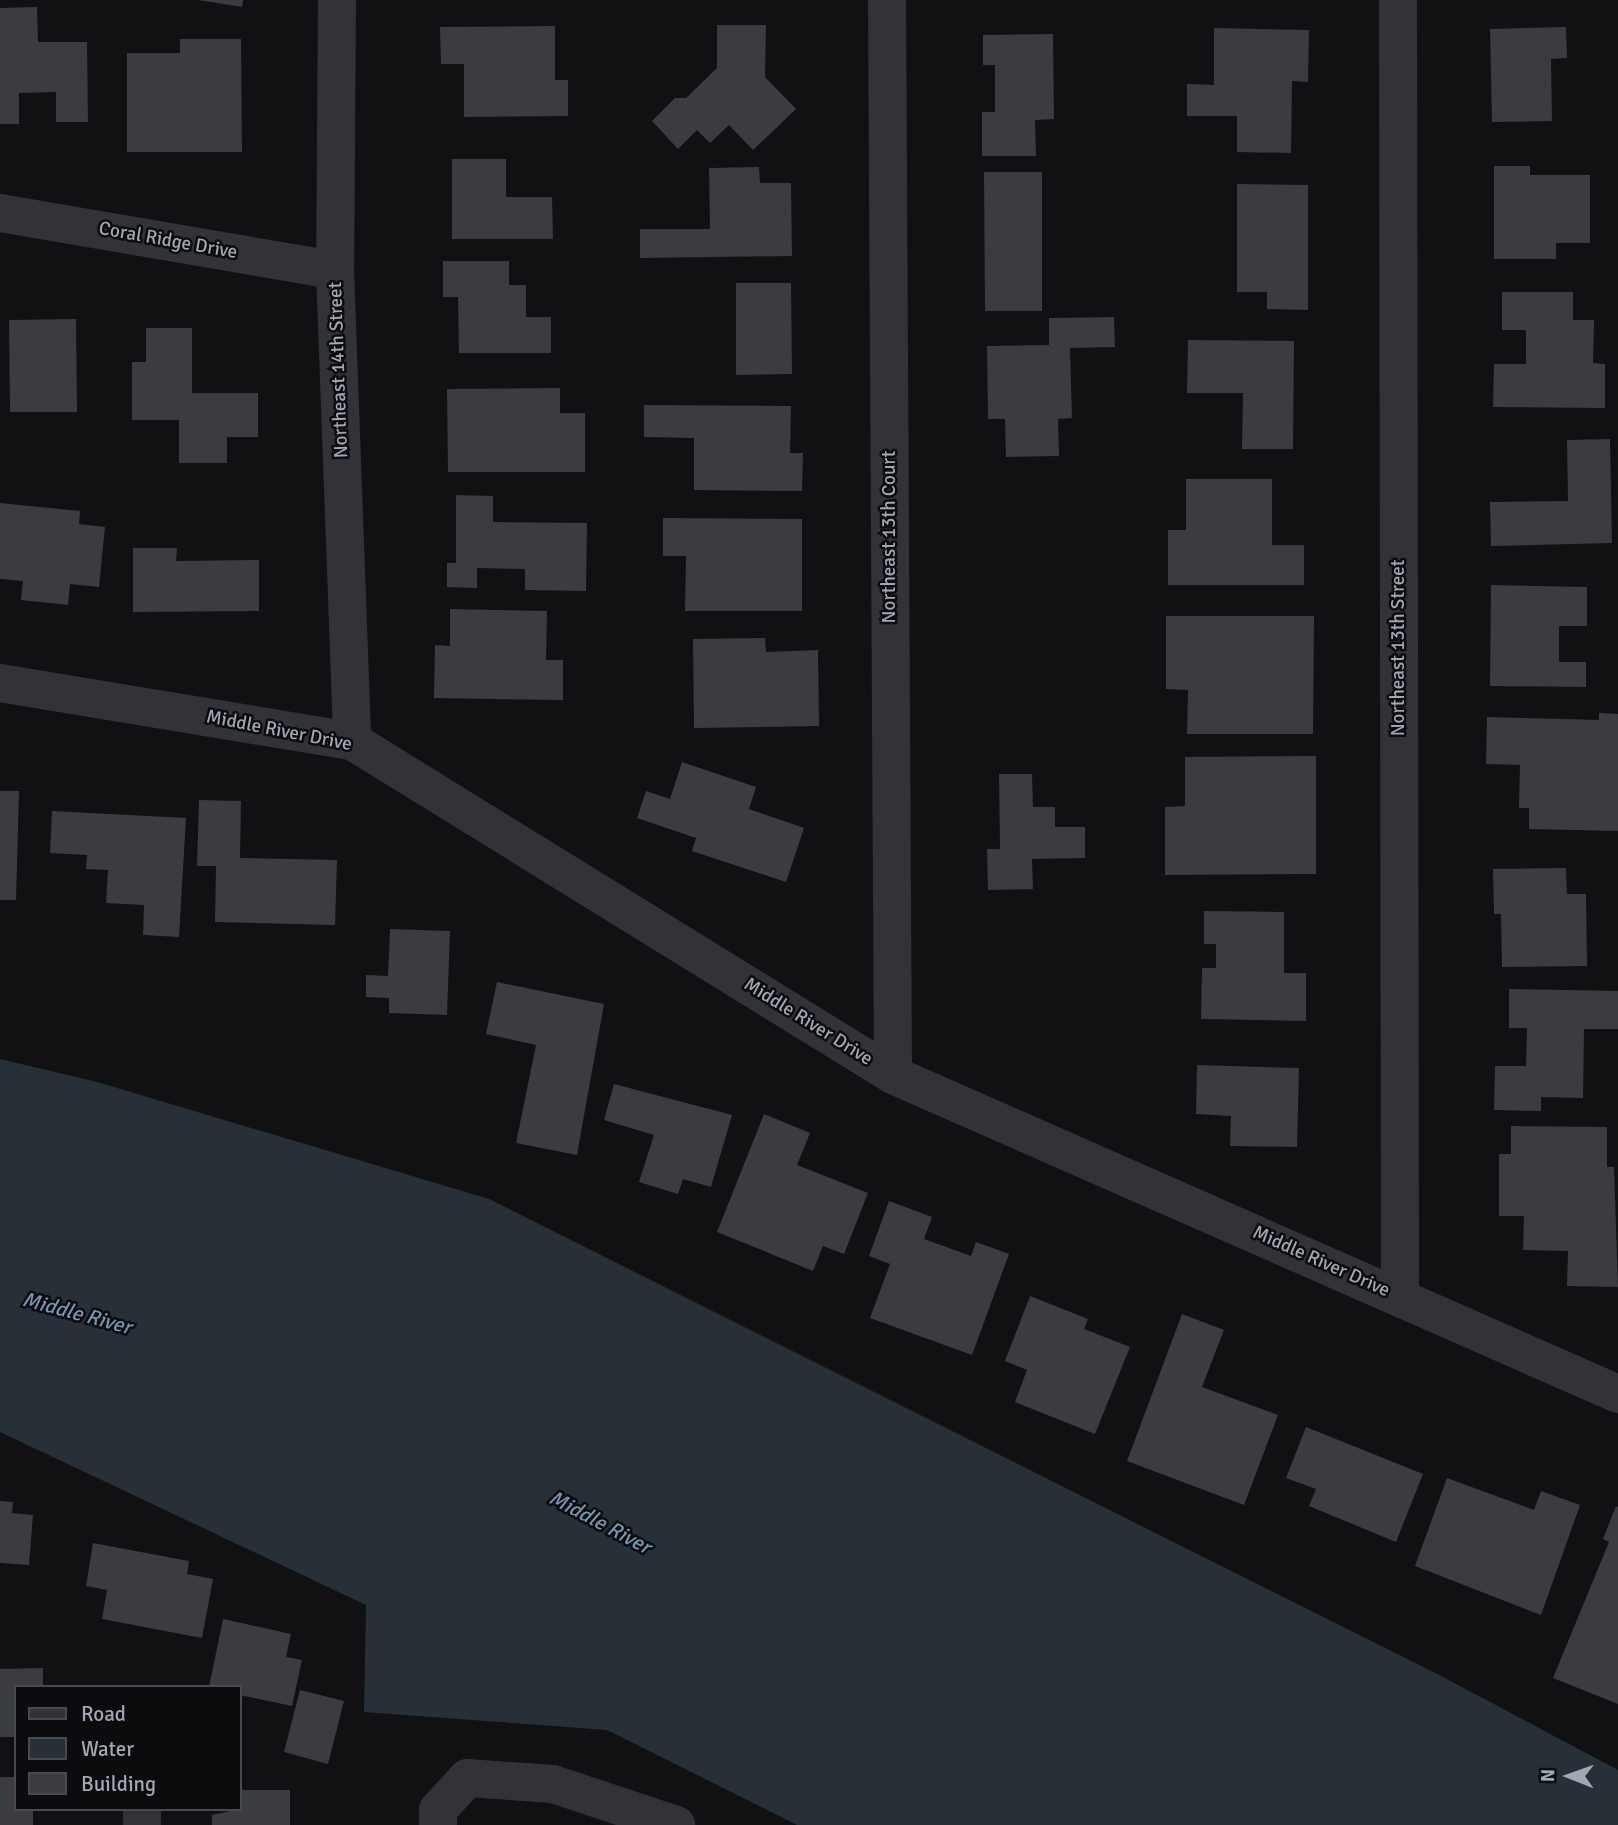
<!DOCTYPE html>
<html>
<head>
<meta charset="utf-8">
<style>
  body { margin:0 }
  #map { position:relative; width:1618px; height:1825px; overflow:hidden; background:#111113; font-family:Signika,sans-serif }
  div>[style] { position:absolute }
  [style*='--x'] { left:calc(var(--x)*1px); top:calc(var(--y)*1px); width:calc(var(--w)*1px); rotate:calc(var(--a)*1deg) }
  .water>* { inset:0; background:#273037 }
  .building>* { inset:0; background:#3b3c41 }
  .minor>* { height:38px; margin:-19px; padding:0 19px; transform-origin:19px; border-radius:19px; background:#323338 }
  span { translate:-50% -50%; white-space:nowrap; text-align:center; line-height:1.15; -webkit-text-stroke:5px #0c0c0e; paint-order:stroke }
  .street-label { font-size:19px; color:#a2a7b5 }
  .water-label { font-size:21px; color:#7696b3; font-style:italic }
  .legend { position:absolute; left:14px; top:1685px; width:228px; height:126px; box-sizing:border-box; background:#0c0c0e; border:2px solid #484a51; margin:0; padding:9px 12px; list-style:none; font-size:21px; color:#a2a7b5 }
  .legend li { display:flex; align-items:center; gap:14px; height:35px }
  .legend b { width:35px; border:2px solid #484a51 }
  .north { position:absolute; left:1534px; top:1741px; width:70px; height:70px; -webkit-text-stroke:5px #0c0c0e; paint-order:stroke; rotate:271deg; font-size:19px; font-weight:700; line-height:28px; text-align:center; color:#a2a7b5 }
  .north::after { content:''; display:block; margin:auto; width:24px; height:32px; background:#a2a7b5; clip-path:polygon(50% 0,100% 100%,50% 72%,0 100%) }
</style>
</head>
<body>
<div id="map">
  <div class="water">
    <i style="clip-path:polygon(0 1059px,97px 1082px,489px 1199px,1443px 1677px,1618px 1770px,1618px 1825px,797px 1825px,607px 1730px,364px 1712px,366px 1605px,0 1432px)"></i>
  </div>
  <div class="building">
    <i style="clip-path:polygon(198px 0,243px 0,242px 7px)"></i>
    <i style="clip-path:polygon(37px 7px,38px 42px,87px 42px,88px 122px,56px 122px,56px 92px,19px 93px,19px 124px,0 124px,0 8px)"></i>
    <i style="clip-path:polygon(717px 25px,766px 25px,765px 77px,796px 109px,753px 150px,729px 125px,710px 143px,697px 130px,678px 149px,652px 121px,675px 98px,686px 98px,717px 68px)"></i>
    <i style="clip-path:polygon(555px 26px,555px 80px,568px 80px,568px 116px,464px 117px,464px 64px,441px 64px,440px 27px)"></i>
    <i style="clip-path:polygon(1566px 27px,1567px 58px,1551px 59px,1552px 121px,1492px 122px,1490px 29px)"></i>
    <i style="clip-path:polygon(1214px 28px,1309px 30px,1308px 82px,1292px 81px,1291px 153px,1237px 152px,1237px 116px,1187px 116px,1187px 84px,1214px 85px)"></i>
    <i style="clip-path:polygon(1053px 34px,1054px 119px,1035px 120px,1036px 156px,982px 156px,982px 112px,995px 112px,995px 65px,983px 65px,983px 35px)"></i>
    <i style="clip-path:polygon(180px 39px,241px 39px,242px 152px,127px 152px,127px 53px,180px 53px)"></i>
    <i style="clip-path:polygon(452px 159px,506px 159px,506px 197px,552px 197px,553px 239px,452px 239px)"></i>
    <i style="clip-path:polygon(1494px 166px,1530px 166px,1530px 175px,1590px 175px,1590px 243px,1556px 243px,1556px 259px,1494px 259px)"></i>
    <i style="clip-path:polygon(759px 167px,760px 183px,791px 183px,792px 256px,640px 258px,640px 229px,710px 229px,709px 168px)"></i>
    <i style="clip-path:polygon(984px 172px,1042px 172px,1042px 311px,985px 311px)"></i>
    <i style="clip-path:polygon(1237px 184px,1308px 185px,1308px 310px,1267px 309px,1267px 292px,1237px 292px)"></i>
    <i style="clip-path:polygon(443px 261px,509px 261px,509px 285px,526px 285px,526px 317px,551px 317px,551px 353px,459px 353px,458px 297px,443px 297px)"></i>
    <i style="clip-path:polygon(736px 283px,791px 283px,792px 374px,736px 375px)"></i>
    <i style="clip-path:polygon(1502px 292px,1573px 292px,1573px 320px,1594px 320px,1593px 363px,1605px 364px,1605px 408px,1493px 407px,1494px 364px,1526px 364px,1526px 330px,1502px 330px)"></i>
    <i style="clip-path:polygon(1114px 317px,1115px 347px,1070px 348px,1072px 418px,1058px 419px,1059px 456px,1006px 457px,1005px 419px,988px 419px,987px 346px,1049px 345px,1049px 318px)"></i>
    <i style="clip-path:polygon(76px 319px,77px 412px,10px 412px,9px 320px)"></i>
    <i style="clip-path:polygon(146px 328px,192px 328px,192px 393px,258px 393px,258px 437px,227px 437px,227px 463px,179px 463px,179px 420px,132px 420px,132px 362px,146px 362px)"></i>
    <i style="clip-path:polygon(1188px 340px,1294px 341px,1293px 449px,1242px 449px,1243px 393px,1187px 393px)"></i>
    <i style="clip-path:polygon(560px 388px,560px 413px,585px 413px,585px 472px,448px 472px,447px 389px)"></i>
    <i style="clip-path:polygon(644px 405px,791px 406px,790px 453px,803px 453px,802px 491px,694px 490px,694px 438px,644px 437px)"></i>
    <i style="clip-path:polygon(1610px 439px,1612px 543px,1491px 546px,1490px 502px,1568px 501px,1567px 440px)"></i>
    <i style="clip-path:polygon(1186px 479px,1272px 479px,1272px 545px,1304px 545px,1304px 585px,1168px 585px,1168px 530px,1186px 530px)"></i>
    <i style="clip-path:polygon(456px 495px,493px 496px,493px 522px,587px 523px,586px 591px,525px 590px,525px 569px,477px 568px,477px 588px,447px 587px,447px 563px,456px 563px)"></i>
    <i style="clip-path:polygon(0 503px,80px 511px,79px 524px,105px 527px,99px 587px,70px 584px,68px 605px,21px 600px,23px 581px,0 579px)"></i>
    <i style="clip-path:polygon(663px 518px,802px 519px,802px 611px,685px 611px,686px 556px,663px 556px)"></i>
    <i style="clip-path:polygon(133px 548px,177px 548px,176px 561px,259px 560px,259px 611px,133px 612px)"></i>
    <i style="clip-path:polygon(1491px 585px,1587px 587px,1587px 626px,1559px 626px,1559px 662px,1586px 662px,1586px 687px,1490px 686px)"></i>
    <i style="clip-path:polygon(450px 609px,547px 611px,546px 660px,563px 660px,563px 700px,434px 698px,435px 645px,450px 646px)"></i>
    <i style="clip-path:polygon(1166px 616px,1314px 616px,1313px 734px,1187px 734px,1188px 690px,1166px 689px)"></i>
    <i style="clip-path:polygon(765px 638px,766px 652px,818px 650px,819px 726px,694px 728px,693px 639px)"></i>
    <i style="clip-path:polygon(1599px 713px,1618px 714px,1618px 831px,1529px 829px,1529px 808px,1519px 808px,1520px 765px,1486px 764px,1487px 717px,1599px 720px)"></i>
    <i style="clip-path:polygon(1316px 756px,1316px 874px,1165px 875px,1165px 807px,1185px 806px,1185px 757px)"></i>
    <i style="clip-path:polygon(682px 762px,756px 787px,749px 809px,804px 828px,786px 882px,692px 851px,696px 838px,637px 818px,646px 791px,670px 799px)"></i>
    <i style="clip-path:polygon(999px 774px,1032px 774px,1033px 807px,1055px 807px,1055px 827px,1085px 827px,1085px 858px,1032px 859px,1033px 889px,988px 890px,987px 849px,1000px 849px)"></i>
    <i style="clip-path:polygon(0 791px,19px 791px,16px 900px,0 900px)"></i>
    <i style="clip-path:polygon(199px 800px,241px 801px,240px 858px,337px 860px,335px 925px,215px 922px,216px 866px,197px 866px)"></i>
    <i style="clip-path:polygon(52px 811px,186px 818px,179px 937px,143px 935px,144px 905px,106px 903px,108px 870px,86px 869px,87px 855px,50px 853px)"></i>
    <i style="clip-path:polygon(1566px 868px,1567px 894px,1586px 894px,1587px 966px,1502px 967px,1501px 914px,1494px 914px,1493px 869px)"></i>
    <i style="clip-path:polygon(1204px 911px,1284px 912px,1284px 973px,1306px 973px,1306px 1021px,1201px 1019px,1202px 968px,1216px 968px,1216px 944px,1204px 944px)"></i>
    <i style="clip-path:polygon(390px 929px,450px 931px,447px 1015px,389px 1013px,389px 998px,366px 997px,366px 975px,388px 976px)"></i>
    <i style="clip-path:polygon(497px 982px,604px 1004px,577px 1155px,516px 1143px,536px 1045px,486px 1034px)"></i>
    <i style="clip-path:polygon(1509px 989px,1618px 991px,1618px 1029px,1584px 1029px,1583px 1098px,1541px 1097px,1541px 1111px,1494px 1110px,1495px 1066px,1526px 1066px,1527px 1028px,1509px 1028px)"></i>
    <i style="clip-path:polygon(1197px 1065px,1299px 1068px,1297px 1147px,1230px 1146px,1231px 1116px,1196px 1114px)"></i>
    <i style="clip-path:polygon(614px 1084px,732px 1115px,711px 1187px,683px 1179px,678px 1194px,639px 1182px,654px 1135px,604px 1120px)"></i>
    <i style="clip-path:polygon(764px 1114px,810px 1133px,797px 1165px,868px 1193px,844px 1254px,823px 1246px,813px 1271px,717px 1232px)"></i>
    <i style="clip-path:polygon(1511px 1126px,1607px 1127px,1607px 1167px,1614px 1167px,1618px 1287px,1567px 1286px,1568px 1251px,1523px 1250px,1524px 1216px,1499px 1216px,1499px 1154px,1511px 1154px)"></i>
    <i style="clip-path:polygon(889px 1201px,932px 1217px,924px 1239px,971px 1256px,976px 1242px,1009px 1254px,972px 1355px,870px 1318px,890px 1264px,869px 1256px)"></i>
    <i style="clip-path:polygon(1030px 1296px,1088px 1319px,1084px 1329px,1130px 1347px,1095px 1434px,1015px 1402px,1027px 1370px,1005px 1361px)"></i>
    <i style="clip-path:polygon(1182px 1314px,1224px 1330px,1202px 1387px,1278px 1415px,1244px 1505px,1127px 1461px)"></i>
    <i style="clip-path:polygon(1306px 1427px,1423px 1474px,1396px 1542px,1309px 1506px,1316px 1489px,1286px 1478px)"></i>
    <i style="clip-path:polygon(1447px 1478px,1534px 1510px,1541px 1491px,1580px 1505px,1541px 1615px,1415px 1566px)"></i>
    <i style="clip-path:polygon(0 1501px,13px 1502px,12px 1513px,33px 1515px,29px 1565px,0 1563px)"></i>
    <i style="clip-path:polygon(1616px 1506px,1618px 1507px,1618px 1704px,1553px 1678px,1609px 1542px,1603px 1539px)"></i>
    <i style="clip-path:polygon(93px 1543px,189px 1561px,187px 1574px,213px 1579px,202px 1638px,102px 1619px,107px 1590px,86px 1586px)"></i>
    <i style="clip-path:polygon(223px 1619px,291px 1634px,286px 1657px,302px 1660px,292px 1706px,240px 1695px,240px 1687px,209px 1687px)"></i>
    <i style="clip-path:polygon(43px 1668px,43px 1687px,16px 1687px,16px 1737px,0 1737px,0 1669px)"></i>
    <i style="clip-path:polygon(300px 1690px,344px 1701px,328px 1764px,284px 1752px)"></i>
    <i style="clip-path:polygon(0 1777px,16px 1777px,16px 1809px,33px 1809px,33px 1825px,0 1825px)"></i>
    <i style="clip-path:polygon(240px 1790px,290px 1790px,290px 1825px,212px 1825px,212px 1815px,240px 1809px)"></i>
  </div>
  <div class="minor">
    <i style="--x:337;--y:0;--w:270;--a:90.4"></i>
    <i style="--x:335;--y:270;--w:471;--a:87.9"></i>
    <i style="--x:887;--y:0;--w:1075;--a:89.68"></i>
    <i style="--x:1398;--y:0;--w:1297;--a:89.91"></i>
    <i style="--x:0;--y:213;--w:340;--a:9.7"></i>
    <i style="--x:0;--y:683;--w:357;--a:9.4"></i>
    <i style="--x:352;--y:741;--w:636;--a:31.69"></i>
    <i style="--x:893;--y:1075;--w:792;--a:23.75"></i>
    <i style="--x:142;--y:1809;--w:16;--a:90"></i>
    <i style="--x:438;--y:1825;--w:15;--a:-90"></i>
    <i style="--x:438;--y:1810;--w:43;--a:-47.8"></i>
    <i style="--x:467;--y:1778;--w:86;--a:4"></i>
    <i style="--x:553;--y:1784;--w:130;--a:18.4"></i>
  </div>
  <div class="street-label">
    <span style="left:168px;top:241px;rotate:10deg">Coral Ridge Drive</span>
    <span style="left:339px;top:370px;rotate:-92deg">Northeast 14th Street</span>
    <span style="left:890px;top:537px;rotate:-90deg">Northeast 13th Court</span>
    <span style="left:1399px;top:648px;rotate:-90deg">Northeast 13th Street</span>
    <span style="left:279px;top:731px;rotate:11deg">Middle River Drive</span>
    <span style="left:808px;top:1022px;rotate:32deg">Middle River Drive</span>
    <span style="left:1321px;top:1262px;rotate:24deg">Middle River Drive</span>
  </div>
  <div class="water-label">
    <span style="left:77px;top:1313px;rotate:15deg">Middle River</span>
    <span style="left:600px;top:1522px;rotate:28deg">Middle River</span>
  </div>
  <ul class="legend">
  <li><b style="height:9px;background:#323338"></b>Road</li>
  <li><b style="height:19px;background:#273037"></b>Water</li>
  <li><b style="height:19px;background:#3b3c41"></b>Building</li>
  </ul>
  <div class="north">N</div>
</div>
</body>
</html>
